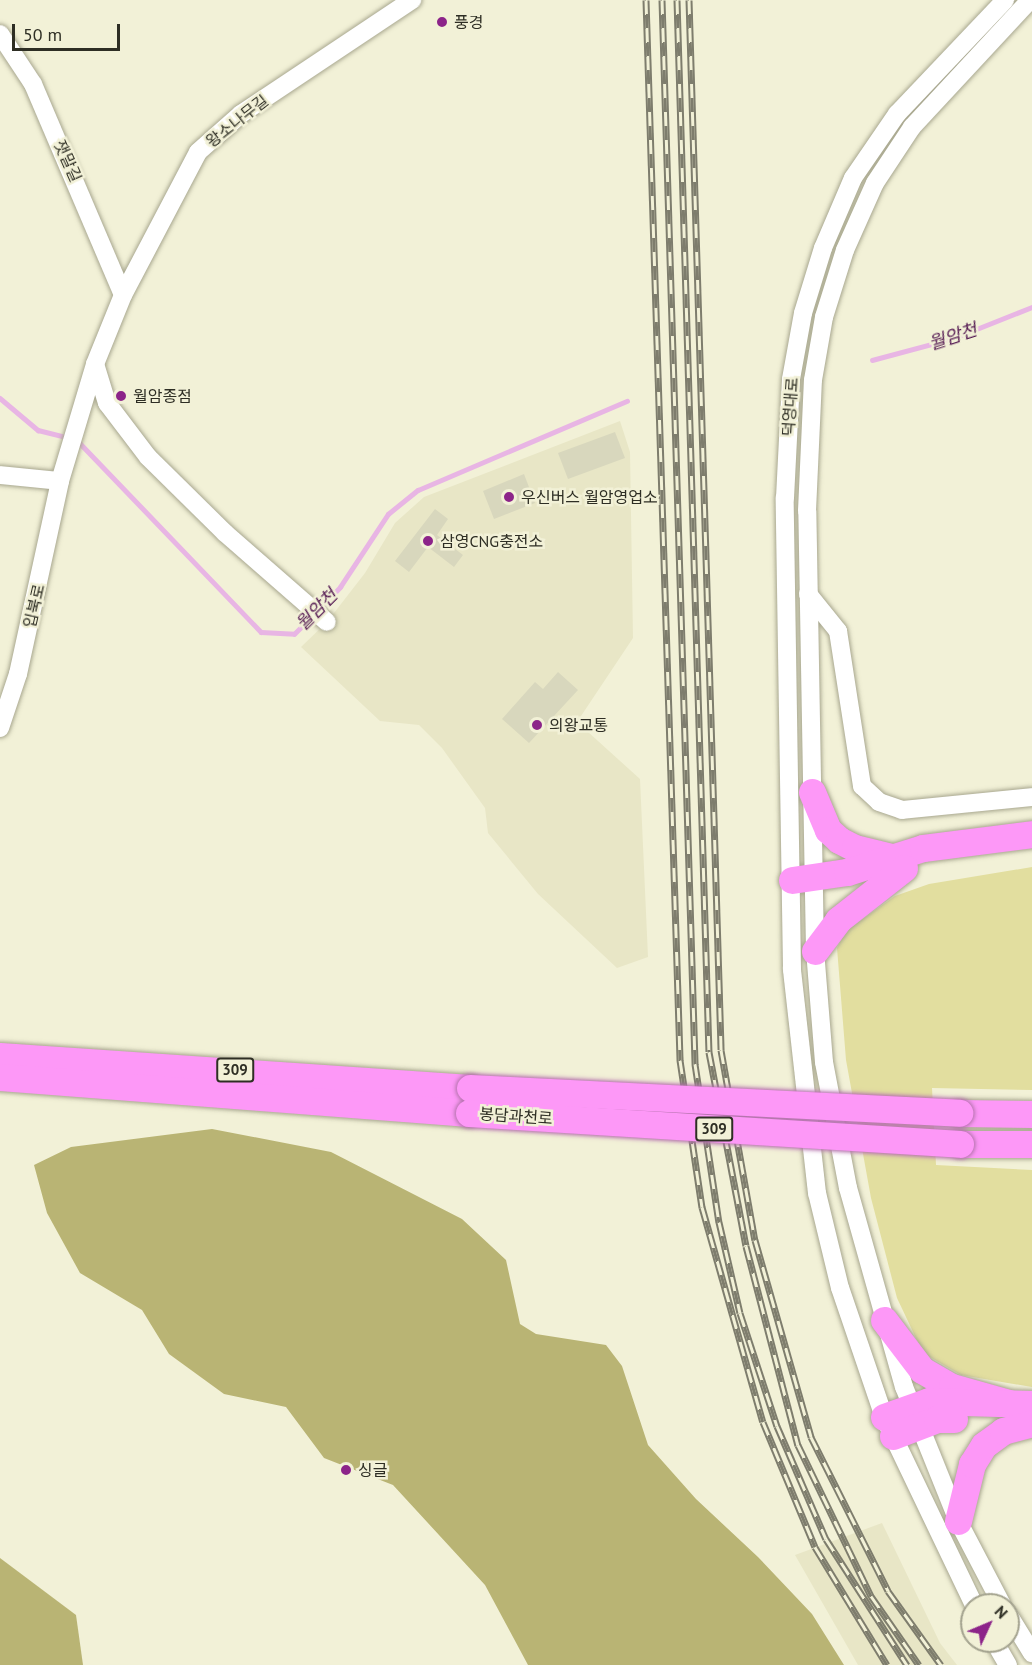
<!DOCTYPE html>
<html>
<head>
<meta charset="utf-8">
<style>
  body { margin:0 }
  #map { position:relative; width:1032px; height:1665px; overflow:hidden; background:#f2f1d7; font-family:"PT Sans","Noto Sans KR",sans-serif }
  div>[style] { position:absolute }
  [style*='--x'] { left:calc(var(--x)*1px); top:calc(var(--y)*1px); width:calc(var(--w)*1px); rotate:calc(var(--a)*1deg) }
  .built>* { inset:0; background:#e8e6c6 }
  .green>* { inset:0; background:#e2de9f }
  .forest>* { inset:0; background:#b9b474 }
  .stream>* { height:4.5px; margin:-2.25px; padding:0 2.25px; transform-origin:2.25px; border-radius:2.25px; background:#e8b5e4 }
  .building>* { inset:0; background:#d8d7bd }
  .roads { filter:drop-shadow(0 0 2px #a8a78f) drop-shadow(0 0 2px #a8a78f) }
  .minor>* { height:18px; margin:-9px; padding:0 9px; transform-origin:9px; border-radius:9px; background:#fff }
  .highway>* { height:27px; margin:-13.5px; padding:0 13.5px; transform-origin:13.5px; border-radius:13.5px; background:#fd98f7 }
  .rail>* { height:7px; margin-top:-3.5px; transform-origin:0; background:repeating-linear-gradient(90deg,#f2f1d7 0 14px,#7e7d6d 0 28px); box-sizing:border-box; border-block:2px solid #7e7d6d }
  .bridges { filter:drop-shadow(0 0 2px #b573ad) drop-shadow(0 0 2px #b573ad) }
  .highway-bridge>* { height:27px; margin:-13.5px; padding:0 13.5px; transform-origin:13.5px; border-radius:13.5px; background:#fd98f7 }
  .dots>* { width:16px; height:16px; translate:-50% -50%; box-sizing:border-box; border:3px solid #f2f1d7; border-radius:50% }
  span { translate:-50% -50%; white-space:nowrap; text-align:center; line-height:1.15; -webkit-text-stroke:5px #f2f1d7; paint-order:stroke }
  .shield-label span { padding:2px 4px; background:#f2f1d7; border:2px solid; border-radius:4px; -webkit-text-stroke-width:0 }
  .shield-label { font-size:15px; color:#2e2e24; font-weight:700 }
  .poi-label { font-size:16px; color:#2e2e24 }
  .left { translate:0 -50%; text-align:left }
  .street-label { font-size:16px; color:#2e2e24 }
  .water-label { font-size:18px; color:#541952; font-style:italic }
  .north { position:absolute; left:960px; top:1593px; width:60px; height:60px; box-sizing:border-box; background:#f2f1d7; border:2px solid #a4a38f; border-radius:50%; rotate:46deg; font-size:16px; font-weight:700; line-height:24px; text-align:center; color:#2e2e24 }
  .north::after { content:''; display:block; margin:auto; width:21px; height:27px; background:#8c2489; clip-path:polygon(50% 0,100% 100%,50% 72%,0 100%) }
  .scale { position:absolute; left:12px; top:24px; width:108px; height:27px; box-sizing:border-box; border:3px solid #2e2e24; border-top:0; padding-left:8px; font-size:18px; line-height:21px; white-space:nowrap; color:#2e2e24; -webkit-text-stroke:4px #f2f1d7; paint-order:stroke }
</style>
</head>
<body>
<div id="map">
  <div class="built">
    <i style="clip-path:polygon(620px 421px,630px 452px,633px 638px,577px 722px,640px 779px,648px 957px,617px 968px,538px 894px,488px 833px,485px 808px,442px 748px,419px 725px,380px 721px,301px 647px,327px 622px,365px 573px,395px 523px,424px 497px)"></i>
    <i style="clip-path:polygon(882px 1523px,940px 1643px,957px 1665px,858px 1665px,795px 1555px)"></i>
  </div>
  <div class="green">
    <i style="clip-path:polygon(1032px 867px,1032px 1090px,932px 1088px,936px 1165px,1032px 1170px,1032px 1387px,961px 1375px,923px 1353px,897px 1298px,871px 1198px,846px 1060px,837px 948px,846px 931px,895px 896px,929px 884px)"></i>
  </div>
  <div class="forest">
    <i style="clip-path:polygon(212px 1129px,331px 1152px,462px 1219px,506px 1260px,520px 1324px,536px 1334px,606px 1345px,622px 1366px,648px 1445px,696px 1499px,758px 1557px,812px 1614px,844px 1665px,528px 1665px,485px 1585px,393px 1485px,324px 1458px,286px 1407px,224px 1394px,169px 1354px,142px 1310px,80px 1273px,47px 1213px,34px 1165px,71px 1147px)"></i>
    <i style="clip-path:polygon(0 1558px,76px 1615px,83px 1665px,0 1665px)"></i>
  </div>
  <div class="stream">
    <i style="--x:872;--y:360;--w:85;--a:-15"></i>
    <i style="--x:954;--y:338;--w:84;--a:-21.7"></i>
    <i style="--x:0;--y:398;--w:50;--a:40.1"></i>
    <i style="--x:38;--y:430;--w:32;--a:14"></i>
    <i style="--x:77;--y:440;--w:266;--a:46.2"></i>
    <i style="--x:261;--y:632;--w:33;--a:3"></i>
    <i style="--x:294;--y:634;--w:25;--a:-45"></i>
    <i style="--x:318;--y:610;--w:32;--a:-46"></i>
    <i style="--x:340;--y:587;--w:87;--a:-56.7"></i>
    <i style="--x:388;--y:514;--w:38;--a:-39"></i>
    <i style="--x:418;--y:490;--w:227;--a:-23.1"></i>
  </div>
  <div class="building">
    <i style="clip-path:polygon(615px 432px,625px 458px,568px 479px,558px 453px)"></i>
    <i style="clip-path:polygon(524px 474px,535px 503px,494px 519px,483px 491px)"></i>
    <i style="clip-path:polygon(435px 509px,448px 519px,437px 535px,463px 555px,454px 567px,428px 547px,409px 572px,395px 561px)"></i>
    <i style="clip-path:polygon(558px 672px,578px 690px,529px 743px,502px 719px,535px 682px,543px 689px)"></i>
  </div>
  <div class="roads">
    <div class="minor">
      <i style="--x:0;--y:34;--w:60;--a:56.6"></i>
      <i style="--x:33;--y:84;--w:229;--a:66.9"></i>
      <i style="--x:95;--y:364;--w:41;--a:72.9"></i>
      <i style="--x:107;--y:403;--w:68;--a:52.8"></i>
      <i style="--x:148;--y:457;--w:108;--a:44.6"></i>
      <i style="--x:225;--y:533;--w:135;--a:41.1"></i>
      <i style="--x:0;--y:475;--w:60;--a:5.7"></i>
      <i style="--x:808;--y:594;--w:48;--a:51"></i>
      <i style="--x:838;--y:631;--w:157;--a:81.2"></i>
      <i style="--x:862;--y:786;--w:23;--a:43"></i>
      <i style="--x:879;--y:802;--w:24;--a:19"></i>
      <i style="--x:902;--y:810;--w:131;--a:-5.7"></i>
      <i style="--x:0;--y:728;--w:57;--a:-71.6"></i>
      <i style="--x:18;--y:674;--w:198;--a:-77.7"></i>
      <i style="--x:60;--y:481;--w:122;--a:-73.3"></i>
      <i style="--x:95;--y:364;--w:74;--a:-67.9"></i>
      <i style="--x:123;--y:295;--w:161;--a:-62.3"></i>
      <i style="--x:198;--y:152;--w:57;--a:-41.5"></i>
      <i style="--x:241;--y:114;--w:206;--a:-33.7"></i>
      <i style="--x:974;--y:1605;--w:208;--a:-115.6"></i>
      <i style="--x:884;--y:1417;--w:136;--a:-108.8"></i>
      <i style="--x:840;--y:1288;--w:98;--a:-103.6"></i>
      <i style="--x:817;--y:1193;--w:225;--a:-96.4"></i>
      <i style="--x:792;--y:969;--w:471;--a:-90.9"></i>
      <i style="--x:785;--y:498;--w:119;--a:-87.1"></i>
      <i style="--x:791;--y:379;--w:67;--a:-79.7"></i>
      <i style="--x:803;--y:313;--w:68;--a:-72.9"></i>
      <i style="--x:823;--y:248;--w:76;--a:-66.8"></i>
      <i style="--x:853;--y:178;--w:78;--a:-55.5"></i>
      <i style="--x:897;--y:114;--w:157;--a:-46.5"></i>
      <i style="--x:1002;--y:1605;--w:95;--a:-117.6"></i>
      <i style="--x:958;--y:1521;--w:144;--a:-111.9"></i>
      <i style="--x:904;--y:1387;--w:207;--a:-105.7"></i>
      <i style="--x:848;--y:1188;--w:128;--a:-100.8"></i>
      <i style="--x:824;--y:1062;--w:111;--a:-94.6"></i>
      <i style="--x:815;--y:951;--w:440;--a:-91"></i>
      <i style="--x:807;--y:511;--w:131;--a:-87.4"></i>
      <i style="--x:813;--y:380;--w:64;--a:-80.1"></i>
      <i style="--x:824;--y:317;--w:70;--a:-72.6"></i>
      <i style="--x:845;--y:250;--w:73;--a:-65.9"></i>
      <i style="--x:875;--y:183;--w:67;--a:-56.5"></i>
      <i style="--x:912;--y:127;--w:173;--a:-47.1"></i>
      <i style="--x:1008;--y:1614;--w:46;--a:58.4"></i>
      <i style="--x:994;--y:1641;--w:28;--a:60"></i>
    </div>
    <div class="highway">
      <i style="--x:812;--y:792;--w:41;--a:67.2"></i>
      <i style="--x:828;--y:830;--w:15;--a:42"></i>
      <i style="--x:839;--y:840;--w:18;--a:27"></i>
      <i style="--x:855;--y:848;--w:38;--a:14"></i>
      <i style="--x:792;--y:880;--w:56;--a:-8.3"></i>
      <i style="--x:847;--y:872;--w:80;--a:-17.5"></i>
      <i style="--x:923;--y:848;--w:110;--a:-7.3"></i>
      <i style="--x:815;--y:951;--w:39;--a:-53"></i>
      <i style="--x:838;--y:920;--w:84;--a:-38.2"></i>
      <i style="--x:0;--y:1056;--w:471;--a:3.9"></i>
      <i style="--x:0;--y:1077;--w:470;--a:4.4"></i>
      <i style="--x:959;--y:1113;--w:73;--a:0.8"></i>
      <i style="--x:960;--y:1144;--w:72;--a:0"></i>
      <i style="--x:884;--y:1320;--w:63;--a:52.8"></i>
      <i style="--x:922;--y:1370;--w:34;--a:30"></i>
      <i style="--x:952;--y:1387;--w:59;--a:15.7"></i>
      <i style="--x:884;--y:1417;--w:48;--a:-19.6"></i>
      <i style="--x:929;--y:1401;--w:103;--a:1.7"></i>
      <i style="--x:893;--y:1436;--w:47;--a:-21.1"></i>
      <i style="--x:937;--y:1419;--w:17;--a:0"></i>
      <i style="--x:958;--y:1521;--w:59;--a:-76.2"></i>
      <i style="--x:972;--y:1464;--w:22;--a:-58"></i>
      <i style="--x:984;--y:1445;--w:24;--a:-36"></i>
      <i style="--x:1003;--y:1431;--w:30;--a:-15"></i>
    </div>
  </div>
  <div class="rail">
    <i style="--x:646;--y:0;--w:1061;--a:88.16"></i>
    <i style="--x:680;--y:1060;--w:149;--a:81.5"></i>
    <i style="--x:702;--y:1207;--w:223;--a:74.2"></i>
    <i style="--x:763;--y:1422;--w:135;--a:67.4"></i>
    <i style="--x:815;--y:1547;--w:138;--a:58.6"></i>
    <i style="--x:662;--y:0;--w:1065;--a:88.22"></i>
    <i style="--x:695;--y:1064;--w:160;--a:81.4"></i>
    <i style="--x:719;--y:1222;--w:93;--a:77"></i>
    <i style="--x:740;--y:1313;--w:119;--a:71.9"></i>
    <i style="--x:777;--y:1426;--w:123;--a:66.6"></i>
    <i style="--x:826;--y:1539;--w:150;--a:57.3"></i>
    <i style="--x:677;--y:0;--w:1052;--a:88.26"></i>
    <i style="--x:709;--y:1052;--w:197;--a:79.2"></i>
    <i style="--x:746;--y:1246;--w:206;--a:75.4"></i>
    <i style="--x:798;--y:1445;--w:168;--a:64.2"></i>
    <i style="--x:871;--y:1596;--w:84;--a:55.2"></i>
    <i style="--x:689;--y:0;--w:1050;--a:88.25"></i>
    <i style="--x:721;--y:1050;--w:193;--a:79.9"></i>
    <i style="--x:755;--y:1240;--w:205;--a:74.1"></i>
    <i style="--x:811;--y:1437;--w:172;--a:63.4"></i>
    <i style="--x:888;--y:1591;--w:91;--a:54.4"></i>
  </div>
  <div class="bridges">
    <div class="highway-bridge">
      <i style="--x:470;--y:1088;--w:490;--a:2.9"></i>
      <i style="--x:469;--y:1113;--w:492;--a:3.6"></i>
    </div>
  </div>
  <div class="dots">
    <i style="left:442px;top:22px;background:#8c2489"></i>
    <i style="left:121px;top:396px;background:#8c2489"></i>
    <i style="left:509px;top:497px;background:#8c2489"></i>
    <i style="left:428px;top:541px;background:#8c2489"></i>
    <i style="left:537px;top:725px;background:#8c2489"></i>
    <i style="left:346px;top:1470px;background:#8c2489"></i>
  </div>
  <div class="shield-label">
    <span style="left:235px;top:1070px">309</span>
    <span style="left:714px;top:1129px">309</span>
  </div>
  <div class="poi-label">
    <span class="left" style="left:454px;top:22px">풍경</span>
    <span class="left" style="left:133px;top:396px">월암종점</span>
    <span class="left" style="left:521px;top:497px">우신버스 월암영업소</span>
    <span class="left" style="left:440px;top:541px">삼영CNG충전소</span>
    <span class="left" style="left:549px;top:725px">의왕교통</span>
    <span class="left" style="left:358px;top:1470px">싱글</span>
  </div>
  <div class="street-label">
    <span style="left:237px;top:121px;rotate:-38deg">왕소나무길</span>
    <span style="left:68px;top:161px;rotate:66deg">잿말길</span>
    <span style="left:790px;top:407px;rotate:-86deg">덕영대로</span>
    <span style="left:34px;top:606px;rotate:-77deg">입북로</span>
    <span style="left:516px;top:1116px;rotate:4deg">봉담과천로</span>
  </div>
  <div class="water-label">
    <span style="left:953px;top:337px;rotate:-18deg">월암천</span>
    <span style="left:317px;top:610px;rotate:-45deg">월암천</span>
  </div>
  <div class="north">N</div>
  <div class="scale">50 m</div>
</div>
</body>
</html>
